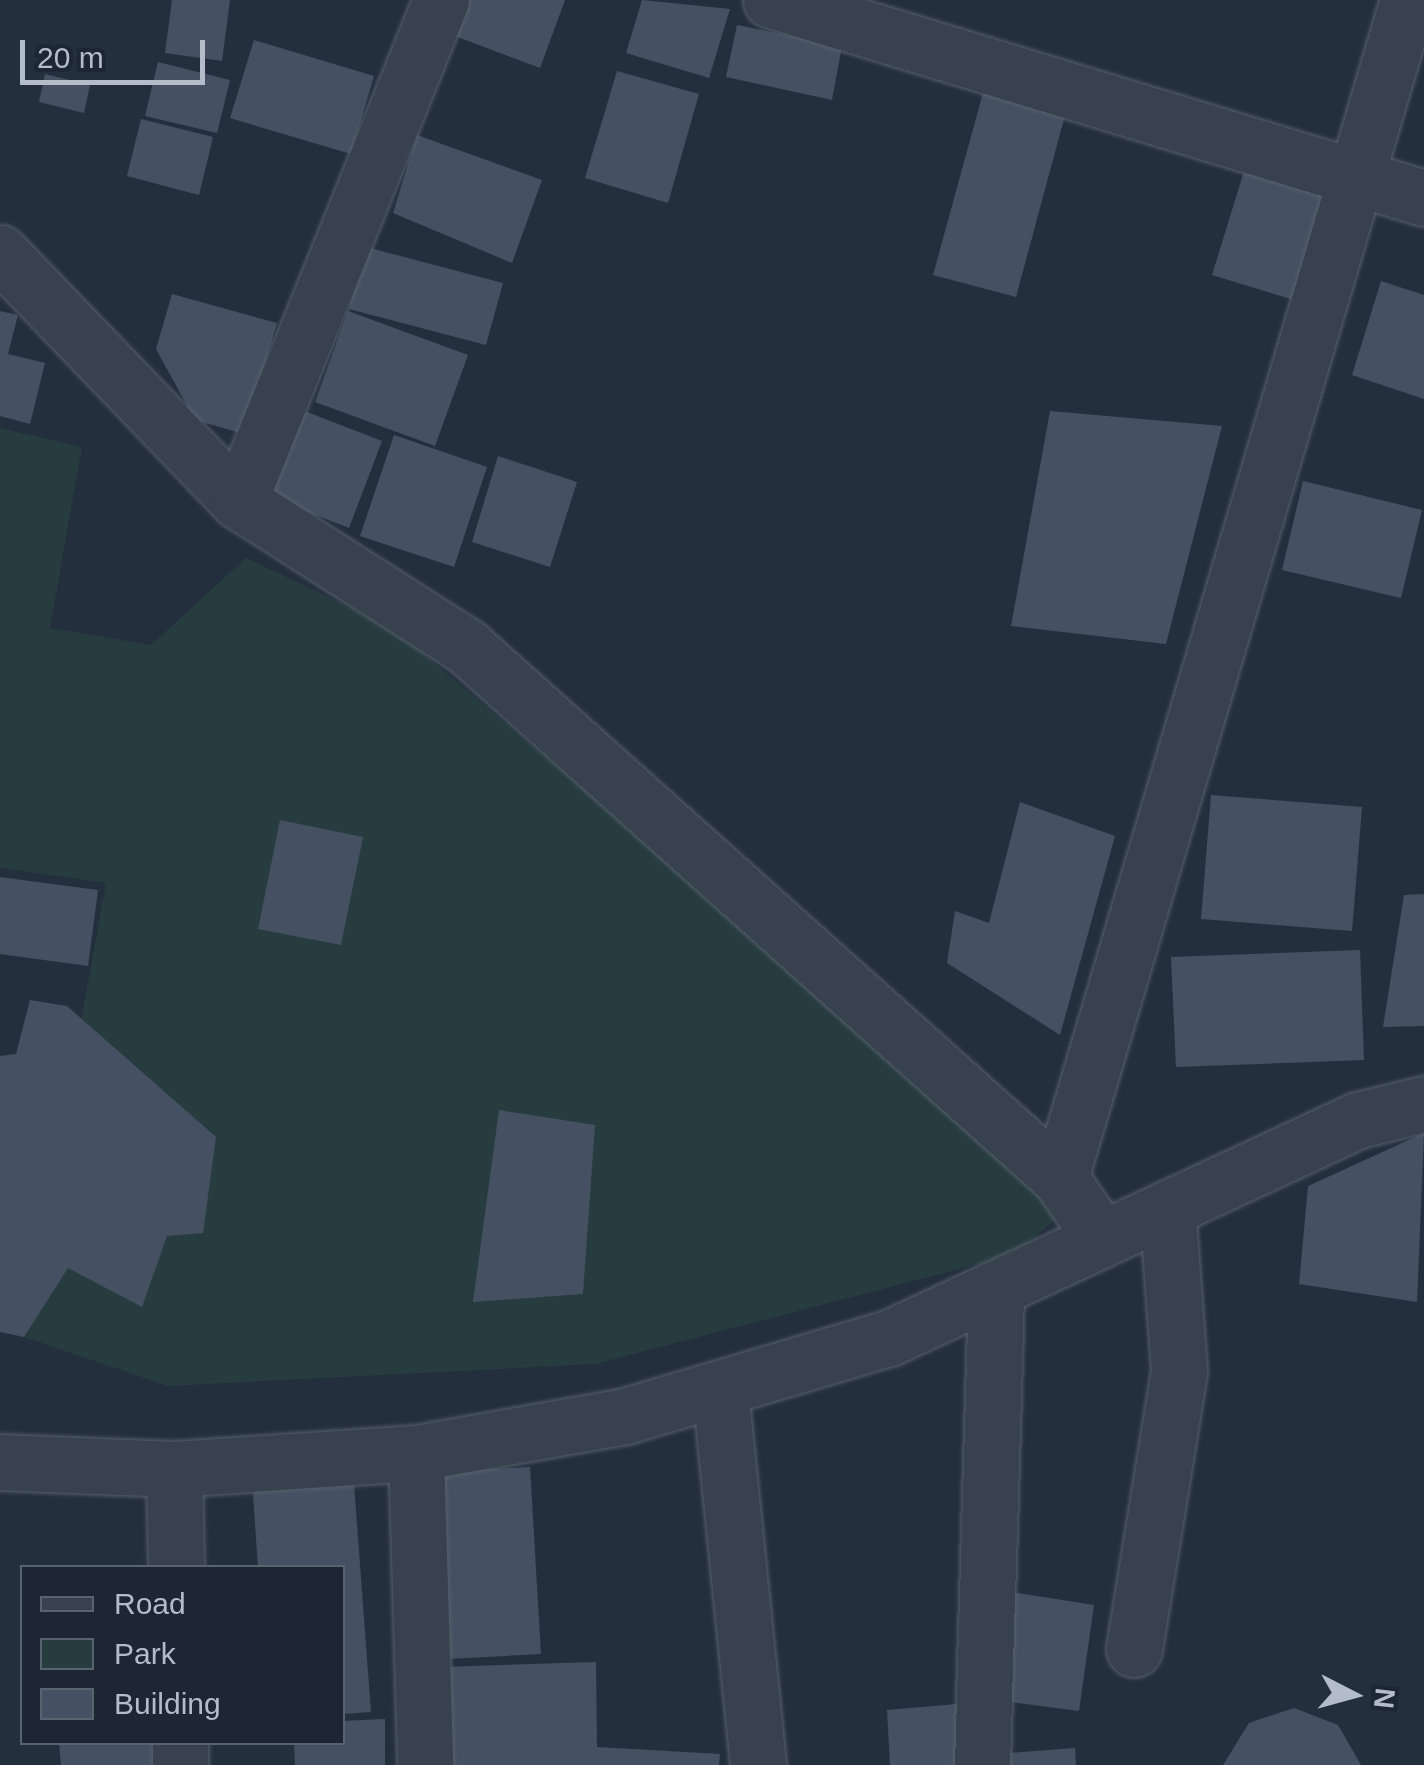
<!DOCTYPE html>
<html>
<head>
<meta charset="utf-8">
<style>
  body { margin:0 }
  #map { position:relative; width:1424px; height:1765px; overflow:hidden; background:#242f3e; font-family:Arial,sans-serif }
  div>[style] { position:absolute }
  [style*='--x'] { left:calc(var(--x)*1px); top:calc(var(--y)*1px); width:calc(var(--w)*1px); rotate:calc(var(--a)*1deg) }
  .green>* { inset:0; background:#263c3f }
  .building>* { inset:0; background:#455162 }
  .roads { filter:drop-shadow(0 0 2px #565f6c) drop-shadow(0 0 2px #565f6c) }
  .minor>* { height:55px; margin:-27.5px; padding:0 27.5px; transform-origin:27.5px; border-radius:27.5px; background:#38414e }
  .tertiary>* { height:55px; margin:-27.5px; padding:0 27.5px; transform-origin:27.5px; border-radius:27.5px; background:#38414e }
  span { translate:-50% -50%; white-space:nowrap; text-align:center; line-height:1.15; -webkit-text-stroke:10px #1d2633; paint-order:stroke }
  .legend { position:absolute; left:20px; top:1565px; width:325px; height:180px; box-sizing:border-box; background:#1d2633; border:2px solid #59626f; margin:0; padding:12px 18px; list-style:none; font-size:30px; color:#b4bcc9 }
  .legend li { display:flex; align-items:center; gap:20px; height:50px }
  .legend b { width:50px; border:2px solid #59626f }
  .north { position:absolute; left:1304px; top:1645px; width:100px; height:100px; -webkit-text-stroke:8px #1d2633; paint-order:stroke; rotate:96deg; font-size:28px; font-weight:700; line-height:40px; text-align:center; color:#b4bcc9 }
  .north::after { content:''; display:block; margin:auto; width:35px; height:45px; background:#b4bcc9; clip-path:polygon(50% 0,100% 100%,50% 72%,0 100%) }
  .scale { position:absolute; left:20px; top:40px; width:185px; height:45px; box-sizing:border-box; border:5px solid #b4bcc9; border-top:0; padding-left:12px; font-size:30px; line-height:35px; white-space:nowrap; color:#b4bcc9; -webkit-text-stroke:8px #1d2633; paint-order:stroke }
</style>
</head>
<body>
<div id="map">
  <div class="green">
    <i style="clip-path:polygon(0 428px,82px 447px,50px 628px,151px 645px,246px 558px,390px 626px,1049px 1179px,1057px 1218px,1013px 1255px,595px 1364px,168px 1386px,24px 1337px,106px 883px,0 868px)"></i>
  </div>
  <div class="building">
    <i style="clip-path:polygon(172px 0,230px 0,222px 61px,165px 53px)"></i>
    <i style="clip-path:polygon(454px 0,565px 0,540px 68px,442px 31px)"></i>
    <i style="clip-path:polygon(642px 0,730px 9px,709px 78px,626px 53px)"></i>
    <i style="clip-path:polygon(737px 25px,842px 46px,832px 100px,726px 77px)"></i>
    <i style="clip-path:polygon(254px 40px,374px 76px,351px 154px,230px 118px)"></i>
    <i style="clip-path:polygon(158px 62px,230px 80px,217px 133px,145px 116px)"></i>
    <i style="clip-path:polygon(617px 71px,699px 94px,668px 203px,585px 178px)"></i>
    <i style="clip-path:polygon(45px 74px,90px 85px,84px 113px,39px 102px)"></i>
    <i style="clip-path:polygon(986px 82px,1068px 104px,1016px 297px,933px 275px)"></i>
    <i style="clip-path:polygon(141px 119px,213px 137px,199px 195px,127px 176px)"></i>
    <i style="clip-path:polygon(417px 135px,542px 180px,512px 263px,393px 213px)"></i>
    <i style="clip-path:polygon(1245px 168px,1330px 194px,1297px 301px,1212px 275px)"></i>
    <i style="clip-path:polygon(366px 247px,503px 283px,486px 345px,349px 309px)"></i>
    <i style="clip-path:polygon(1381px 281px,1424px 295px,1424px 399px,1352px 375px)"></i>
    <i style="clip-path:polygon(172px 294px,277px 323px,244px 434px,195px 420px,156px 349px)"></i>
    <i style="clip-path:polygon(0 311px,18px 315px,8px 354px,45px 363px,30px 424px,0 416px)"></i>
    <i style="clip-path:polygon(348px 311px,468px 355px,435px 446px,315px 402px)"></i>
    <i style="clip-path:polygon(302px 410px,382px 441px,349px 528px,269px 497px)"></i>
    <i style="clip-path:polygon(1050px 411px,1222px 426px,1166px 644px,1011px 626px)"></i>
    <i style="clip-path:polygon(394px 435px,487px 467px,454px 567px,360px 536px)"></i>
    <i style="clip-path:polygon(498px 456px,577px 482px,550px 567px,472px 542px)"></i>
    <i style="clip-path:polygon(1303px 481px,1422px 510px,1401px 598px,1282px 570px)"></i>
    <i style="clip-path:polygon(1211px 795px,1362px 807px,1352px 931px,1201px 919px)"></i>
    <i style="clip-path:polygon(1020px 802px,1115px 836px,1060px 1035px,947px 963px,955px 911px,989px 923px)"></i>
    <i style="clip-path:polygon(280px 820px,363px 837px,341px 945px,258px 929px)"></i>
    <i style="clip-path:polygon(0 877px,98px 890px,88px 966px,0 954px)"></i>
    <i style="clip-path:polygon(1424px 894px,1424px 1026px,1383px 1027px,1404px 895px)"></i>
    <i style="clip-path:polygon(1360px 950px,1364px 1060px,1176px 1067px,1171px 957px)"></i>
    <i style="clip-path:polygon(30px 1000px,67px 1006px,216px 1137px,203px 1233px,167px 1236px,142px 1307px,68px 1268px,24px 1337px,0 1332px,0 1056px,16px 1054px)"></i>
    <i style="clip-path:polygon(499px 1110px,595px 1125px,583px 1294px,473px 1302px)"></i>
    <i style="clip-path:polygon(1424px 1133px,1417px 1302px,1299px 1284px,1308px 1186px)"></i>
    <i style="clip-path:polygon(530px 1467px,541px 1654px,446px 1659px,434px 1472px)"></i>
    <i style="clip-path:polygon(353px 1471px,371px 1712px,342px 1714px,342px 1568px,258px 1568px,252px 1479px)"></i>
    <i style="clip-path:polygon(1004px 1591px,1094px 1605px,1079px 1711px,988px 1699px)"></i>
    <i style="clip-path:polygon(596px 1662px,597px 1747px,720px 1754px,719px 1765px,441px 1765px,439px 1667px)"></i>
    <i style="clip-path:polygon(968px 1703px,971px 1765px,890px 1765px,887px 1710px)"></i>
    <i style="clip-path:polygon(1294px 1708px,1338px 1725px,1361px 1765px,1223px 1765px,1249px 1723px)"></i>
    <i style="clip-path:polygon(385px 1719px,385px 1765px,295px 1765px,294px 1742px,342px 1742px,342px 1721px)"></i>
    <i style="clip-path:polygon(59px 1742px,160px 1742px,161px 1765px,61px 1765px)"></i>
    <i style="clip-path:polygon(1075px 1748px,1076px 1765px,997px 1765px,996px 1754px)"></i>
  </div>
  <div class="roads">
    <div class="minor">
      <i style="--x:771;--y:0;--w:682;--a:16.87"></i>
      <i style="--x:0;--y:253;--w:344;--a:46.1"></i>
      <i style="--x:239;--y:501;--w:271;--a:32.6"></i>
      <i style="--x:467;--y:647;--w:796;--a:41.84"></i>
      <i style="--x:1060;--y:1178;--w:74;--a:55.5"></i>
      <i style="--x:239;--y:501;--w:540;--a:-68.04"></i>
      <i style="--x:1060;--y:1178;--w:1228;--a:-73.54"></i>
      <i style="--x:720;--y:1390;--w:377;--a:84.2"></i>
      <i style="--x:416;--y:1453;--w:312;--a:88.3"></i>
      <i style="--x:174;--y:1469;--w:99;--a:88.8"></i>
      <i style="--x:1134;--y:1649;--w:283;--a:-80.8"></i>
      <i style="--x:1179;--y:1370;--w:162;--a:-94.2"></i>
      <i style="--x:180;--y:1742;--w:23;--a:90"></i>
      <i style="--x:982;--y:1765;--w:477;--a:-88.3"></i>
    </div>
    <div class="tertiary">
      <i style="--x:0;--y:1462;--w:174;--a:2.3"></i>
      <i style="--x:174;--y:1469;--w:243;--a:-3.8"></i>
      <i style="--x:416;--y:1453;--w:212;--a:-10"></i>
      <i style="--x:625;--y:1416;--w:275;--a:-16.5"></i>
      <i style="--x:889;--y:1338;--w:517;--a:-24.93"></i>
      <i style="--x:1358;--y:1120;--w:68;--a:-13.6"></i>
    </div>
  </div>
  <ul class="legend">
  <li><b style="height:12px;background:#38414e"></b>Road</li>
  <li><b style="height:28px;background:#263c3f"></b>Park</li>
  <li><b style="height:28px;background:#455162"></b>Building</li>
  </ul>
  <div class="north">N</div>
  <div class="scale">20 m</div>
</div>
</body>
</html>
